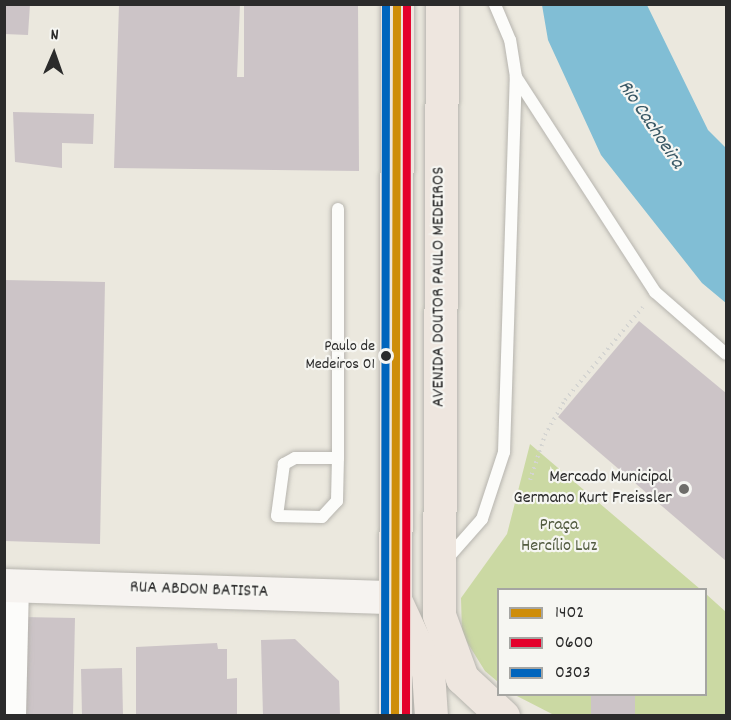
<!DOCTYPE html>
<html>
<head>
<meta charset="utf-8">
<style>
  body { margin:0 }
  #map { position:relative; width:731px; height:720px; overflow:hidden; background:#ebe8de; font-family:Dekko,sans-serif }
  div>[style] { position:absolute }
  [style*='--x'] { left:calc(var(--x)*1px); top:calc(var(--y)*1px); width:calc(var(--w)*1px); rotate:calc(var(--a)*1deg) }
  .green>* { inset:0; background:#cbd9a3 }
  .water>* { inset:0; background:#81bed5 }
  .building>* { inset:0; background:#ccc4c7 }
  .path>* { height:4px; margin-top:-2px; transform-origin:0; background:repeating-linear-gradient(90deg,#d4d4d1 0 1.5px,transparent 0 6px) }
  .roads { filter:drop-shadow(0 0 2px #b6b4ae) drop-shadow(0 0 2px #b6b4ae) }
  .lane>* { height:12px; margin:-6px; padding:0 6px; transform-origin:6px; border-radius:6px; background:#fcfcfa }
  .street>* { height:24px; margin:-12px; padding:0 12px; transform-origin:12px; border-radius:12px; background:#fcfcfa }
  .secondary>* { height:33px; margin:-16.5px; padding:0 16.5px; transform-origin:16.5px; border-radius:16.5px; background:#f6f3f0 }
  .primary>* { height:33px; margin:-16.5px; padding:0 16.5px; transform-origin:16.5px; border-radius:16.5px; background:#eee6df }
  .bus-1>* { height:8px; margin:-4px; padding:0 4px; transform-origin:4px; border-radius:4px; background:#ce8d09 }
  .bus-2>* { height:8px; margin:-4px; padding:0 4px; transform-origin:4px; border-radius:4px; background:#e4002b }
  .bus-3>* { height:8px; margin:-4px; padding:0 4px; transform-origin:4px; border-radius:4px; background:#0065bd }
  .dots>* { width:16px; height:16px; translate:-50% -50%; box-sizing:border-box; border:3px solid #f6f6f2; border-radius:50% }
  span { translate:-50% -50%; white-space:nowrap; text-align:center; line-height:1.15; -webkit-text-stroke:4.5px #f6f6f2; paint-order:stroke }
  .bus-label { font-size:16px; color:#2b2b2b }
  .right { translate:-100% -50%; text-align:right }
  .street-label { font-size:18px; color:#2b2b2b }
  .poi-label { font-size:18px; color:#2b2b2b }
  .park-label { font-size:18px; color:#535c41 }
  .water-label { font-size:20px; color:#395865; font-style:italic }
  .frame { position:absolute; inset:0; border:6px solid #2b2b2b; pointer-events:none }
  .legend { position:absolute; left:497px; top:588px; width:210px; height:108px; box-sizing:border-box; background:#f6f6f2; border:2px solid #a5a5a2; margin:0; padding:8px 10px; list-style:none; font-size:18px; color:#2b2b2b }
  .legend li { display:flex; align-items:center; gap:12px; height:30px }
  .legend b { width:30px; border:2px solid #a5a5a2 }
  .north { position:absolute; left:24px; top:24px; width:60px; height:60px; -webkit-text-stroke:4px #f6f6f2; paint-order:stroke; rotate:2deg; font-size:16px; font-weight:700; line-height:24px; text-align:center; color:#2b2b2b }
  .north::after { content:''; display:block; margin:auto; width:21px; height:27px; background:#2b2b2b; clip-path:polygon(50% 0,100% 100%,50% 72%,0 100%) }
</style>
</head>
<body>
<div id="map">
  <div class="green">
    <i style="clip-path:polygon(530px 444px,700px 589px,498px 590px,498px 682px,485px 671px,462px 634px,461px 598px,507px 534px)"></i>
    <i style="clip-path:polygon(706px 594px,726px 612px,726px 715px,554px 715px,515px 695px,706px 694px)"></i>
  </div>
  <div class="water">
    <i style="clip-path:polygon(542px 5px,647px 5px,708px 130px,726px 148px,726px 303px,702px 283px,601px 155px,548px 40px)"></i>
  </div>
  <div class="building">
    <i style="clip-path:polygon(4px 4px,30px 4px,28px 35px,4px 34px)"></i>
    <i style="clip-path:polygon(119px 4px,240px 4px,237px 77px,244px 77px,244px 4px,358px 4px,359px 171px,114px 168px)"></i>
    <i style="clip-path:polygon(13px 112px,94px 114px,93px 144px,62px 143px,62px 168px,15px 162px)"></i>
    <i style="clip-path:polygon(4px 280px,105px 282px,100px 544px,4px 541px)"></i>
    <i style="clip-path:polygon(639px 321px,726px 393px,726px 561px,558px 417px)"></i>
    <i style="clip-path:polygon(21px 617px,75px 618px,73px 716px,19px 716px)"></i>
    <i style="clip-path:polygon(295px 639px,339px 681px,340px 716px,263px 716px,261px 640px)"></i>
    <i style="clip-path:polygon(217px 643px,218px 649px,227px 649px,227px 679px,237px 678px,237px 716px,136px 716px,136px 647px)"></i>
    <i style="clip-path:polygon(122px 668px,123px 716px,82px 716px,81px 669px)"></i>
    <i style="clip-path:polygon(591px 694px,635px 694px,635px 715px,591px 715px)"></i>
  </div>
  <div class="path">
    <i style="--x:530;--y:480;--w:47;--a:-71.6"></i>
    <i style="--x:545;--y:435;--w:40;--a:-60.3"></i>
    <i style="--x:565;--y:400;--w:121;--a:-50"></i>
  </div>
  <div class="roads">
    <div class="lane">
      <i style="--x:516;--y:77;--w:256;--a:57.1"></i>
      <i style="--x:655;--y:292;--w:94;--a:41.1"></i>
      <i style="--x:338;--y:458;--w:43;--a:180"></i>
      <i style="--x:295;--y:458;--w:13;--a:151"></i>
      <i style="--x:284;--y:464;--w:52;--a:97.7"></i>
      <i style="--x:277;--y:516;--w:45;--a:1.3"></i>
      <i style="--x:322;--y:517;--w:22;--a:-47"></i>
      <i style="--x:337;--y:501;--w:43;--a:-88.7"></i>
      <i style="--x:338;--y:458;--w:249;--a:-90"></i>
      <i style="--x:445;--y:561;--w:56;--a:-48.6"></i>
      <i style="--x:482;--y:519;--w:71;--a:-71.8"></i>
      <i style="--x:504;--y:452;--w:375;--a:-88.2"></i>
      <i style="--x:516;--y:77;--w:37;--a:-99"></i>
      <i style="--x:510;--y:40;--w:39;--a:-113"></i>
    </div>
    <div class="street">
      <i style="--x:14;--y:716;--w:131;--a:-88.7"></i>
    </div>
    <div class="secondary">
      <i style="--x:4;--y:585;--w:390;--a:1.8"></i>
    </div>
    <div class="primary">
      <i style="--x:442;--y:4;--w:611;--a:90.28"></i>
      <i style="--x:439;--y:615;--w:67;--a:69.9"></i>
      <i style="--x:462;--y:678;--w:56;--a:42.8"></i>
      <i style="--x:396;--y:602;--w:76;--a:65.1"></i>
      <i style="--x:428;--y:671;--w:45;--a:86.2"></i>
      <i style="--x:395;--y:716;--w:712;--a:-89.84"></i>
    </div>
  </div>
  <div class="bus-1">
    <i style="--x:395;--y:716;--w:712;--a:-89.84"></i>
  </div>
  <div class="bus-2">
    <i style="--x:406;--y:716;--w:712;--a:-89.92"></i>
  </div>
  <div class="bus-3">
    <i style="--x:385;--y:716;--w:712;--a:-89.92"></i>
  </div>
  <div class="dots">
    <i style="left:386px;top:356px;background:#2b2b2b"></i>
    <i style="left:684px;top:489px;background:#6e6d6a"></i>
  </div>
  <div class="bus-label">
    <span class="right" style="left:375px;top:356px">Paulo de<br>Medeiros 01</span>
  </div>
  <div class="street-label">
    <span style="left:440px;top:287px;rotate:-90deg">AVENIDA DOUTOR PAULO MEDEIROS</span>
    <span style="left:199px;top:591px;rotate:2deg">RUA ABDON BATISTA</span>
  </div>
  <div class="poi-label">
    <span class="right" style="left:672px;top:489px">Mercado Municipal<br>Germano Kurt Freissler</span>
  </div>
  <div class="park-label">
    <span style="left:559px;top:537px">Praça<br>Hercílio Luz</span>
  </div>
  <div class="water-label">
    <span style="left:650px;top:125px;rotate:56deg">Rio Cachoeira</span>
  </div>
  <div class="frame"></div>
  <ul class="legend">
  <li><b style="height:8px;background:#ce8d09"></b>1402</li>
  <li><b style="height:8px;background:#e4002b"></b>0600</li>
  <li><b style="height:8px;background:#0065bd"></b>0303</li>
  </ul>
  <div class="north">N</div>
</div>
</body>
</html>
